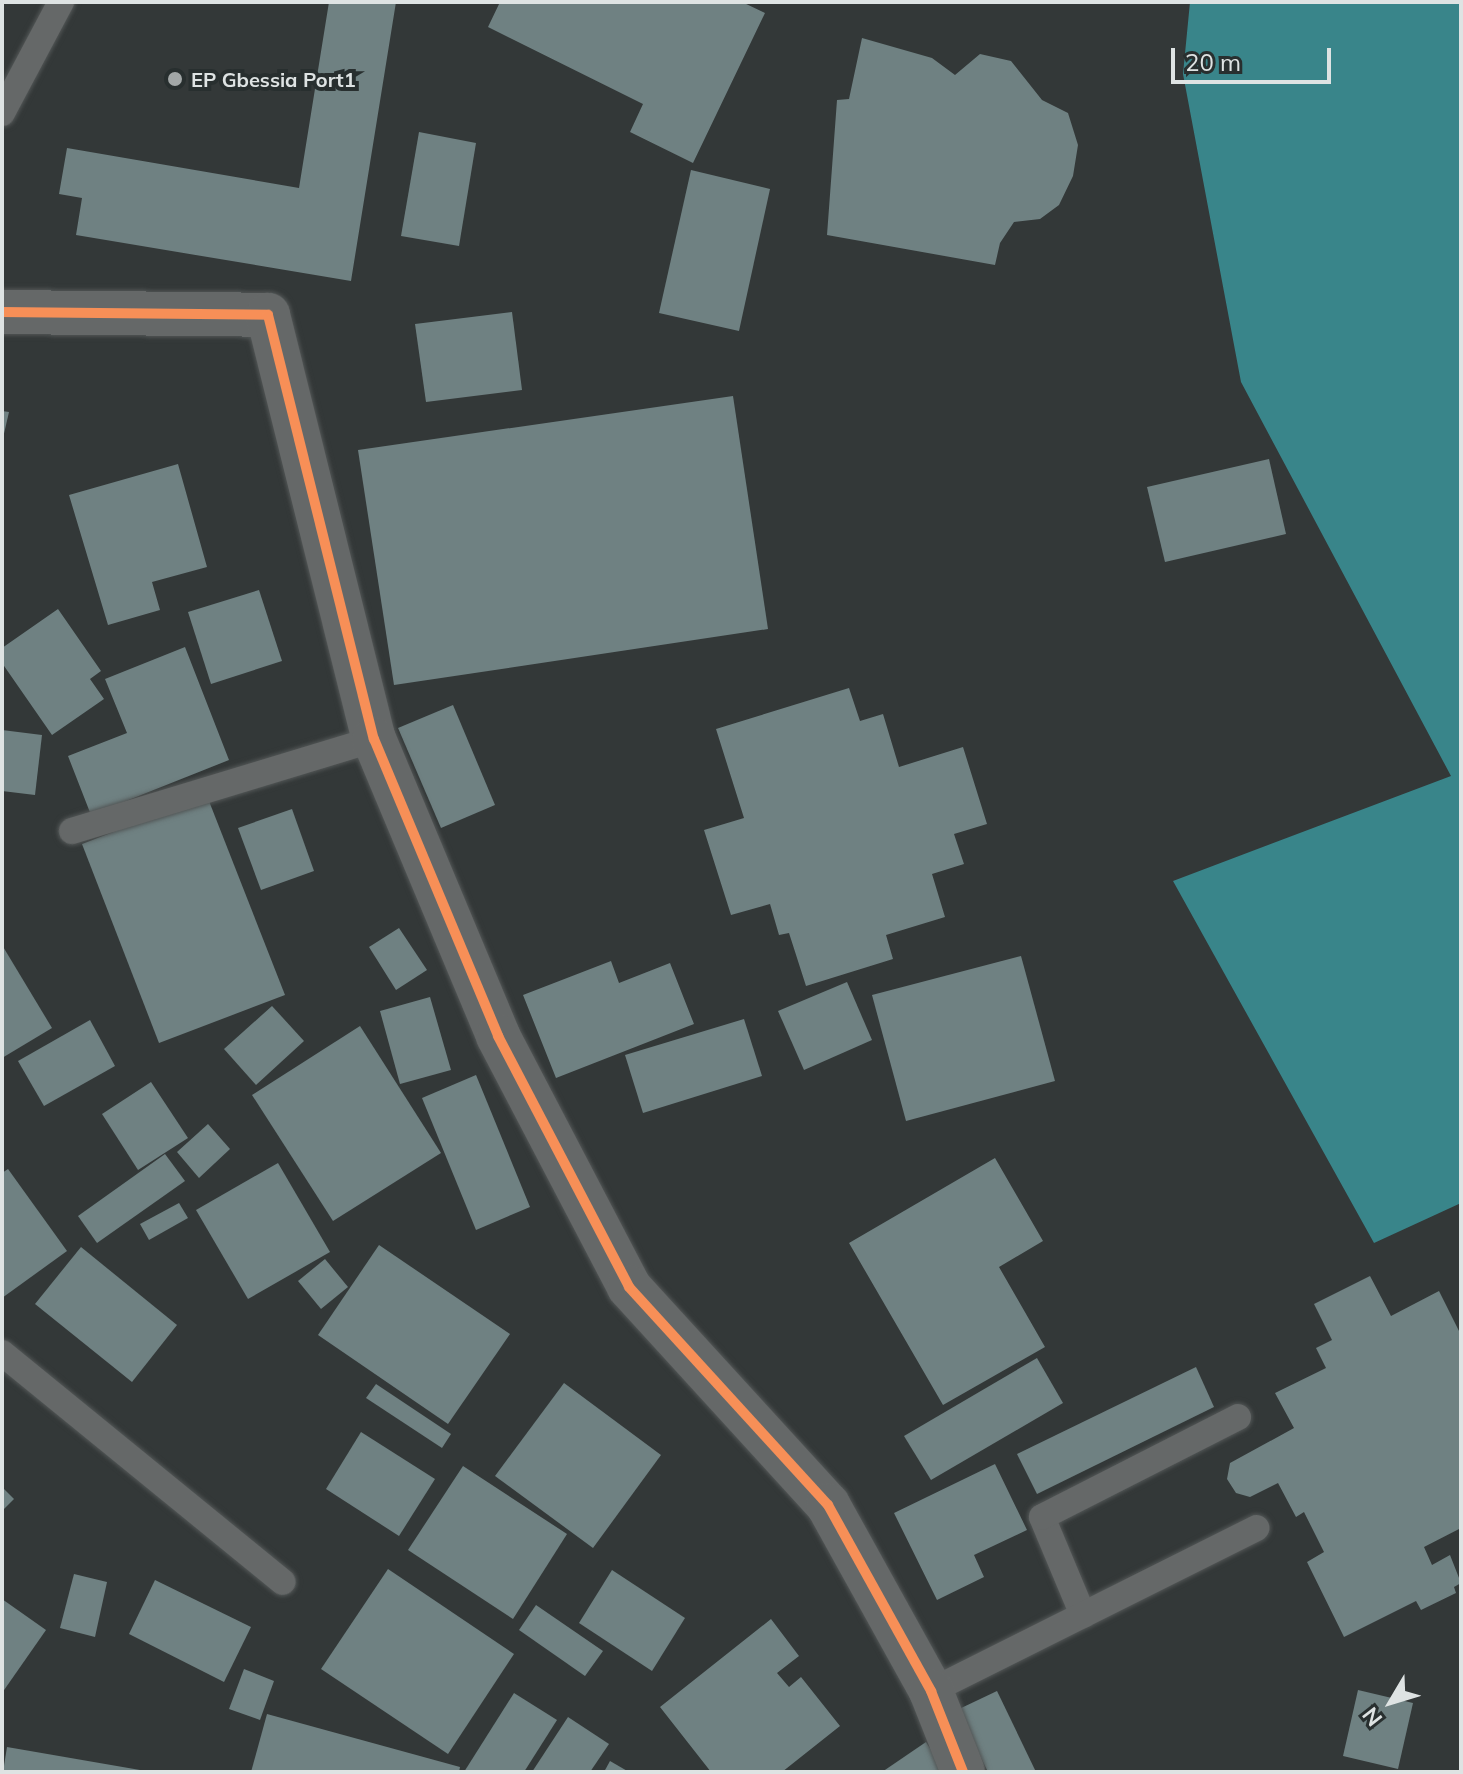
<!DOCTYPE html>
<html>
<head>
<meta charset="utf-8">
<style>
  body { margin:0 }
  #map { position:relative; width:1463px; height:1774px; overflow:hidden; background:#333838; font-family:Mulish,sans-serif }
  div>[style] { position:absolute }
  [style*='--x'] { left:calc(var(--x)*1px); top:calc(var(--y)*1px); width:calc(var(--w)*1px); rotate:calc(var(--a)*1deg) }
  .water>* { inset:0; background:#39858a }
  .building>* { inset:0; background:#6f8182 }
  .roads { filter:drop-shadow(0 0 2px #525656) drop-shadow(0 0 2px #525656) }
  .service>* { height:26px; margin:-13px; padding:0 13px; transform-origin:13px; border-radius:13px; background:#656868 }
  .minor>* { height:44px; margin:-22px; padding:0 22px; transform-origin:22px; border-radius:22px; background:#656868 }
  .cycleway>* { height:10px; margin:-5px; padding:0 5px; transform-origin:5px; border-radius:5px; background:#f78f57 }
  .dots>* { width:22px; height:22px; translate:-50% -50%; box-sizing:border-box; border:4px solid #282f2f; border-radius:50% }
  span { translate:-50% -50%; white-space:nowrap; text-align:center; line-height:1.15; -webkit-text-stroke:8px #282f2f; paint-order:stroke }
  .poi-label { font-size:20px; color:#dee3e3; font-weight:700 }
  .left { translate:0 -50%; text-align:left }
  .frame { position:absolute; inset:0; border:4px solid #dee3e3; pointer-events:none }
  .north { position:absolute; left:1351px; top:1662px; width:80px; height:80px; -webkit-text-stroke:6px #282f2f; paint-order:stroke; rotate:232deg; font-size:22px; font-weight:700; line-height:32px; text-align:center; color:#dee3e3 }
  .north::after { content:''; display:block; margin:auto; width:28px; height:36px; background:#dee3e3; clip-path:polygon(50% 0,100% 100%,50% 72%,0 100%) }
  .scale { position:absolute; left:1171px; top:48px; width:160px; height:36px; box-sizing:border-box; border:4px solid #dee3e3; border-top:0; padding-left:10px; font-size:24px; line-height:28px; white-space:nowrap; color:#dee3e3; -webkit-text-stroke:6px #282f2f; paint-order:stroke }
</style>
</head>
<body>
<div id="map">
  <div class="water">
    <i style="clip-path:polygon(1190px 2px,1461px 2px,1461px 1203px,1374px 1243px,1173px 881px,1451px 776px,1241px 382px,1183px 74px)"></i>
  </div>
  <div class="building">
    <i style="clip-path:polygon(329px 2px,396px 2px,351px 281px,76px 235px,82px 198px,59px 194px,67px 148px,299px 188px)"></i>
    <i style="clip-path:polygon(500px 2px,742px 2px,765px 13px,693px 163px,630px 132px,643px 104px,488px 27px)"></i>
    <i style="clip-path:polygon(862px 38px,932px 58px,955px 75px,980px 54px,1011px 61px,1042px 100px,1068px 113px,1078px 145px,1073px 176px,1059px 205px,1040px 219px,1014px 222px,1000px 243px,995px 265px,827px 235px,837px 100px,849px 99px)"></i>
    <i style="clip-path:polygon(419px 132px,476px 143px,459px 246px,401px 236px)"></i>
    <i style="clip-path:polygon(691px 170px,770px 189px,739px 331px,659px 313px)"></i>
    <i style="clip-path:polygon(512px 312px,522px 390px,426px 402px,415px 324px)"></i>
    <i style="clip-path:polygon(733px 396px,768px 629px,394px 685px,358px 450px)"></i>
    <i style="clip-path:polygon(2px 411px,9px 412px,3px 438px,2px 437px)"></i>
    <i style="clip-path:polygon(1269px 459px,1286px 534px,1165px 562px,1147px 487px)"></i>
    <i style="clip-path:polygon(178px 464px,207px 567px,152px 582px,160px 610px,108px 625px,69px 495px)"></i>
    <i style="clip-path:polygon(259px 590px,282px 661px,211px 684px,188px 612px)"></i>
    <i style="clip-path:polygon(58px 609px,101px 671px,90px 679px,104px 699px,52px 735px,2px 663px,2px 648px)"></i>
    <i style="clip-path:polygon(185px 647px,229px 760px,91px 815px,68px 756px,127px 733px,105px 679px)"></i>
    <i style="clip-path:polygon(849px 688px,860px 721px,883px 714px,899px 767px,963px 747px,987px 824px,954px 834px,964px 864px,932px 874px,945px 917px,886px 935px,893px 959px,806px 986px,789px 933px,779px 935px,770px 904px,731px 915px,704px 830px,744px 818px,716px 729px)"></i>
    <i style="clip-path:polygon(453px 705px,495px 805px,441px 828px,398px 728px)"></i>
    <i style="clip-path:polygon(2px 730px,42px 735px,35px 795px,2px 791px)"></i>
    <i style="clip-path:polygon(207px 796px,285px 995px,159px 1043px,82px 844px)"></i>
    <i style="clip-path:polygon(292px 809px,314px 871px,261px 890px,238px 828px)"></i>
    <i style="clip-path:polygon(399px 928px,427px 970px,396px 990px,369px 947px)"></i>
    <i style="clip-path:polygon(2px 945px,52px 1028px,2px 1058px)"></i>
    <i style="clip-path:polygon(1021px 956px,1055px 1081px,906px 1121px,872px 995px)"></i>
    <i style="clip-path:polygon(611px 961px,619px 983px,670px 963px,694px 1024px,556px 1078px,523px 995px)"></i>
    <i style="clip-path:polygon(847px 982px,872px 1040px,804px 1070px,778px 1011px)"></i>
    <i style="clip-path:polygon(430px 997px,451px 1070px,400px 1084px,380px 1011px)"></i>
    <i style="clip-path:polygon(272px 1006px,304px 1041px,256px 1085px,224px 1049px)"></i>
    <i style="clip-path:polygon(744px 1019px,762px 1076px,643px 1113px,625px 1055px)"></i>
    <i style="clip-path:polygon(90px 1020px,115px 1066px,44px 1106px,18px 1061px)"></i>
    <i style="clip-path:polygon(360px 1026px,441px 1153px,333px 1221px,252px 1095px)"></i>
    <i style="clip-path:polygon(476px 1075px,530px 1207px,476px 1230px,422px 1098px)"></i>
    <i style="clip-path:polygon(151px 1082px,188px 1138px,138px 1170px,102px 1114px)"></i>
    <i style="clip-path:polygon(208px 1124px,230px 1149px,199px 1178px,177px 1152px)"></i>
    <i style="clip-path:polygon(165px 1154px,185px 1181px,97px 1243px,78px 1216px)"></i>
    <i style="clip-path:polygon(995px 1158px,1043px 1241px,999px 1267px,1045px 1347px,943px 1405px,849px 1243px)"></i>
    <i style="clip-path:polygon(278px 1163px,330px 1252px,248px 1299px,196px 1210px)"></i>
    <i style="clip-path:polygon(8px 1169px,67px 1251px,2px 1298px,2px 1173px)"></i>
    <i style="clip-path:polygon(179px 1203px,188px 1218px,149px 1240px,140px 1224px)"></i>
    <i style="clip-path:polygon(379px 1245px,510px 1334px,448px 1424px,318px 1335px)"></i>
    <i style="clip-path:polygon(81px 1247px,177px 1325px,132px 1382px,35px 1304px)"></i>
    <i style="clip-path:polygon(325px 1259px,348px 1287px,321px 1309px,298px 1281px)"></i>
    <i style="clip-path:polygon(1370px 1276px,1391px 1316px,1439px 1291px,1461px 1335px,1461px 1528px,1424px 1547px,1432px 1565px,1450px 1555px,1461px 1583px,1454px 1587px,1456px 1593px,1421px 1610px,1416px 1601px,1344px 1637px,1307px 1562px,1324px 1552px,1304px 1512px,1296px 1517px,1278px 1483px,1250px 1497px,1236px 1493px,1227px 1479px,1230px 1463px,1294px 1428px,1275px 1393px,1326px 1368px,1316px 1348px,1332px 1340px,1314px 1304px)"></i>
    <i style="clip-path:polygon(1037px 1358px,1063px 1403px,931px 1480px,904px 1436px)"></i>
    <i style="clip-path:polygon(1196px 1367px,1214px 1407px,1037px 1494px,1017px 1454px)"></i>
    <i style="clip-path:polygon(564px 1383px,661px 1455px,593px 1548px,495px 1476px)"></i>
    <i style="clip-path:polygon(376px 1384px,451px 1434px,442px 1448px,366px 1398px)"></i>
    <i style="clip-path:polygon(361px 1432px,435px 1479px,399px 1536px,326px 1489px)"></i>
    <i style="clip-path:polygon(995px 1464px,1027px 1530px,974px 1555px,984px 1577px,937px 1600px,894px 1513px)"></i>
    <i style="clip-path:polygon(463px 1466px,567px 1534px,513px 1619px,408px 1550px)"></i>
    <i style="clip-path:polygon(2px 1487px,14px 1499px,2px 1511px)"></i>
    <i style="clip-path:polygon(388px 1569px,514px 1654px,448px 1754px,321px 1669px)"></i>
    <i style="clip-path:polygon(612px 1570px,685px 1618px,652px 1671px,579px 1623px)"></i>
    <i style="clip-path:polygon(74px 1574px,107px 1582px,95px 1637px,60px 1628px)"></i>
    <i style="clip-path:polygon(155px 1580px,251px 1627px,224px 1682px,129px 1634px)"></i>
    <i style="clip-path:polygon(2px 1599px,46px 1630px,2px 1693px)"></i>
    <i style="clip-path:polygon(536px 1605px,603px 1651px,585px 1676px,519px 1630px)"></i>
    <i style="clip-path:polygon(771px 1619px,799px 1656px,777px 1673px,789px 1687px,801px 1677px,840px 1726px,782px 1772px,711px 1772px,660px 1707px)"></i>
    <i style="clip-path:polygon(244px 1669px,274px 1681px,260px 1720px,229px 1709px)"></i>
    <i style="clip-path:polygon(1358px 1690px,1413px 1703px,1398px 1769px,1343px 1756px)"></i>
    <i style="clip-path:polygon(997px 1691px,1036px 1772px,988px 1772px,957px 1710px)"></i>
    <i style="clip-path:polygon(514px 1693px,557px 1720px,524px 1772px,464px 1772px)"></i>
    <i style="clip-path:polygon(267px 1714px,460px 1767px,459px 1772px,251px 1772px)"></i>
    <i style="clip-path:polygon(568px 1717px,609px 1744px,590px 1772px,532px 1772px)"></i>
    <i style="clip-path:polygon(926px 1742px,945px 1772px,882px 1772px)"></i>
    <i style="clip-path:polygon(7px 1747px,140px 1770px,140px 1772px,3px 1772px)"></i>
    <i style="clip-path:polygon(610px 1761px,629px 1772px,604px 1772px)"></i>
  </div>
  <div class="roads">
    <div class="service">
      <i style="--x:2;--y:113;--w:126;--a:-62"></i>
      <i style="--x:72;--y:831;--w:316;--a:-16.9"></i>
      <i style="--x:2;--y:1353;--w:362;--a:39.2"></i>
      <i style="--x:1083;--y:1615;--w:106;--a:-112.7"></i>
      <i style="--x:1042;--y:1517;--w:220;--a:-27"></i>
      <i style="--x:931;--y:1691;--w:364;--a:-26.6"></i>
    </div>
    <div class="minor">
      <i style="--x:2;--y:312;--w:266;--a:0.6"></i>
      <i style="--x:268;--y:315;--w:437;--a:76"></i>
      <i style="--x:374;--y:739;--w:322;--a:67.3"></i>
      <i style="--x:498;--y:1036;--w:283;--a:62.4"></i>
      <i style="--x:629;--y:1287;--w:295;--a:47.6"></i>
      <i style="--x:828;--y:1505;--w:213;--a:61"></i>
      <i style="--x:931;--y:1691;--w:87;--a:68.4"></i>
    </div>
  </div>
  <div class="cycleway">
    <i style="--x:2;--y:312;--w:266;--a:0.6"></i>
    <i style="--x:268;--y:315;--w:437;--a:76"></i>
    <i style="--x:374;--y:739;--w:322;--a:67.3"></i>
    <i style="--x:498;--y:1036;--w:283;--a:62.4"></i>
    <i style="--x:629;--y:1287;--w:295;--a:47.6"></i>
    <i style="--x:828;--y:1505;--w:213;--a:61"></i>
    <i style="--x:931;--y:1691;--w:87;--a:68.4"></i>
  </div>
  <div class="dots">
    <i style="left:175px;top:79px;background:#a2a7a7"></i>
  </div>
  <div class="poi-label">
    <span class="left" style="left:191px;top:79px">EP Gbessia Port1</span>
  </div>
  <div class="frame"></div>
  <div class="north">N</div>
  <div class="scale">20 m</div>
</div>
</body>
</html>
